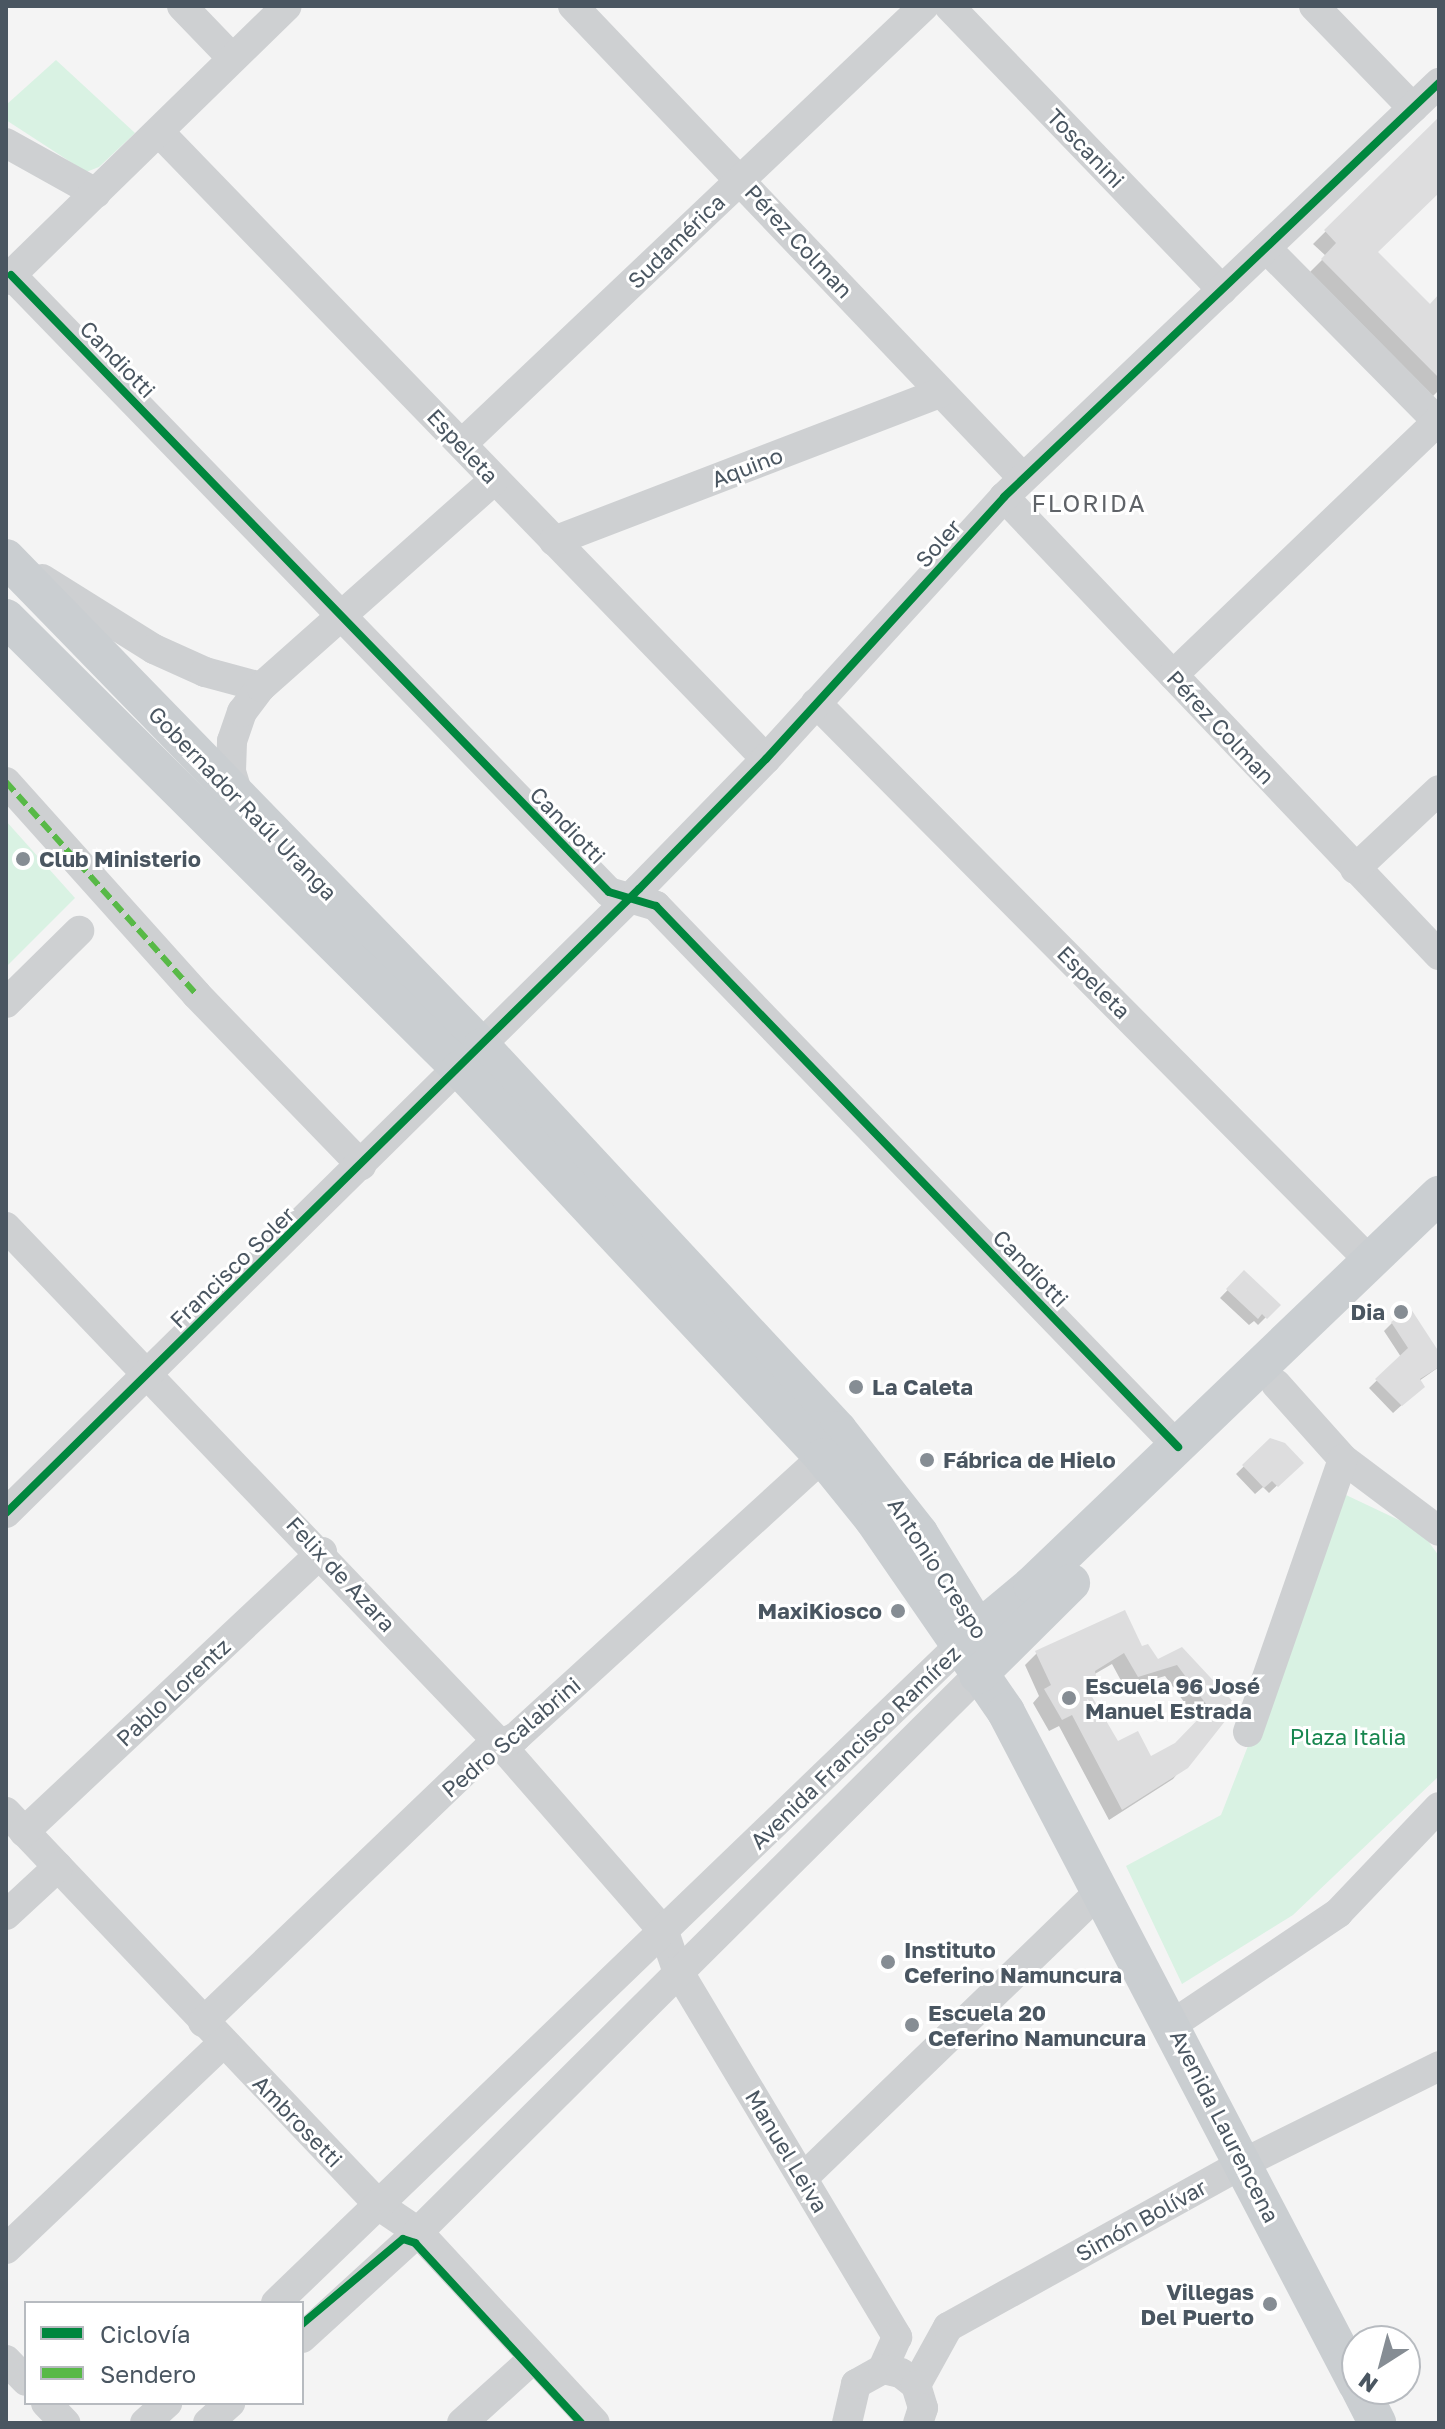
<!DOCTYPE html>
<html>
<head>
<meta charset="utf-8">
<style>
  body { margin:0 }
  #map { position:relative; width:1445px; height:2429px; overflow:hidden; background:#f4f4f4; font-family:"Golos Text",sans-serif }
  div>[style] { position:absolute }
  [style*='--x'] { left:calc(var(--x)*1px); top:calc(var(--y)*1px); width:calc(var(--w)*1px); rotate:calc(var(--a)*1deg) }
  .green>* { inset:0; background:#d9f2e3 }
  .shadow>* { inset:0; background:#0003 }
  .building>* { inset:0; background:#ddddde }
  .minor>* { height:30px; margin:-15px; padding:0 15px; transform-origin:15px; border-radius:15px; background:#ced0d2 }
  .major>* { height:38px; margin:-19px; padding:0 19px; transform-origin:19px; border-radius:19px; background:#caced1 }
  .quiet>* { height:6px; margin-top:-3px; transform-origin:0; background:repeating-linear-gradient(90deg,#58b947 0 12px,transparent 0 18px) }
  .cycleway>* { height:8px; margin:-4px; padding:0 4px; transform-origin:4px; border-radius:4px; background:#00873e }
  .dots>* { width:22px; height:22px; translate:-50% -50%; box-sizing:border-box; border:4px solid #fff; border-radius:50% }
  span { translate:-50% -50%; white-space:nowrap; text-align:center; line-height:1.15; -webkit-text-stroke:6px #fff; paint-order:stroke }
  .street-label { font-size:22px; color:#4a5661 }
  .poi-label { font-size:22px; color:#4a5661; font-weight:700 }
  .left { translate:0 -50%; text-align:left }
  .right { translate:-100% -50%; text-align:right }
  .park-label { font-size:22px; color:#17864f }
  .neighbourhood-label { font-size:24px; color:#5f6368; letter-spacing:2px }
  .frame { position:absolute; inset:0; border:8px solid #4a5661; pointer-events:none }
  .legend { position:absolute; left:24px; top:2301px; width:280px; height:104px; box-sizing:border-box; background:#fff; border:2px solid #b7bbc0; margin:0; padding:10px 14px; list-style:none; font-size:24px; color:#4a5661 }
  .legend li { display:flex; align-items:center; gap:16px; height:40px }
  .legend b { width:40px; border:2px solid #b7bbc0 }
  .north { position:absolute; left:1341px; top:2325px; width:80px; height:80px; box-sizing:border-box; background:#fff; border:2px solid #b7bbc0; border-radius:50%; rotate:216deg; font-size:22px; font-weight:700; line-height:32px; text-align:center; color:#4a5661 }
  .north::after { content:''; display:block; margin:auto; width:28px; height:36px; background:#868d94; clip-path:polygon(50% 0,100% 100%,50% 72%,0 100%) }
</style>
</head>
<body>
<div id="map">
  <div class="green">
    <i style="clip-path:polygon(56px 60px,135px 133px,99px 167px,86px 172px,6px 120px,6px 105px)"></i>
    <i style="clip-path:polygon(6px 821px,75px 898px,6px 967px)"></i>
    <i style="clip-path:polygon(1346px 1495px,1420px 1530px,1439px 1556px,1439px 1776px,1293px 1915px,1182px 1984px,1126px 1866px,1221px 1815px)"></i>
  </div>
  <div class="shadow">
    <i style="clip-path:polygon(1439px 119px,1439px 190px,1375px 252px,1430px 306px,1439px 297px,1439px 390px,1433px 396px,1310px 272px,1326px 256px,1313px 244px)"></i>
    <i style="clip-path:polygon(1244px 1273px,1278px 1305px,1258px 1325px,1254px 1321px,1249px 1325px,1220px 1298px)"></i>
    <i style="clip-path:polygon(1392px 1323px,1439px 1356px,1439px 1367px,1419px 1381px,1414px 1394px,1393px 1413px,1369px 1388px,1401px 1357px,1384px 1331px)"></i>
    <i style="clip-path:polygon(1270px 1441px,1301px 1463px,1269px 1493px,1263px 1487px,1255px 1494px,1236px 1474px)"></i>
    <i style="clip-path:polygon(evenodd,1141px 1649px,1158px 1662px,1182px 1649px,1234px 1706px,1173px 1779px,1109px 1820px,1059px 1726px,1049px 1731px,1033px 1703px,1039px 1696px,1025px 1665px,1037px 1653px,1141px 1649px,1112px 1664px,1125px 1688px,1165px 1676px,1198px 1721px,1175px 1745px,1150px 1759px,1117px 1744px,1088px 1695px,1093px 1675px,1112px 1664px)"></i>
  </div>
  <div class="building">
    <i style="clip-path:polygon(1439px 117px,1439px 193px,1378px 252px,1430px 304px,1439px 294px,1439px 378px,1321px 259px,1336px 243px,1324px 230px)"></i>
    <i style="clip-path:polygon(1244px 1270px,1281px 1305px,1267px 1319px,1262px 1314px,1258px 1319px,1226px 1289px)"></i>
    <i style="clip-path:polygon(1411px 1309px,1439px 1352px,1439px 1367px,1420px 1379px,1425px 1387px,1402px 1406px,1375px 1379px,1408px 1348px,1391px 1322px)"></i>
    <i style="clip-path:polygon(1270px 1438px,1285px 1443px,1304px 1463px,1278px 1487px,1272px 1481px,1264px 1488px,1242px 1465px)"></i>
    <i style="clip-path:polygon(evenodd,1125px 1610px,1142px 1646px,1148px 1644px,1158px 1659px,1182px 1647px,1237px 1706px,1188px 1768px,1122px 1810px,1072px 1715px,1062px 1720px,1044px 1689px,1051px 1685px,1035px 1651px,1125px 1610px,1124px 1653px,1138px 1677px,1177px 1665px,1209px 1708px,1175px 1743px,1151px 1756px,1138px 1731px,1118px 1741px,1091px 1695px,1098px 1687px,1095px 1671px,1124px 1653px)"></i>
  </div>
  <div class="minor">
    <i style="--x:182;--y:6;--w:72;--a:46.1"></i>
    <i style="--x:573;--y:6;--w:652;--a:46.37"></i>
    <i style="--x:949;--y:6;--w:394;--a:46.1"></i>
    <i style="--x:1314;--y:6;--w:142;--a:45.9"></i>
    <i style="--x:160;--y:133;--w:871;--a:45.93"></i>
    <i style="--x:6;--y:143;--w:103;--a:29.1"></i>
    <i style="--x:1266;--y:248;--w:246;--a:45.3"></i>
    <i style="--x:11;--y:275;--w:859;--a:45.9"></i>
    <i style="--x:609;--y:892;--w:49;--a:16.6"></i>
    <i style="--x:656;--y:906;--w:752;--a:46.02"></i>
    <i style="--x:6;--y:280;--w:392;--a:-44.3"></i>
    <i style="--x:463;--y:443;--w:635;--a:-43.47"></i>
    <i style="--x:1004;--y:497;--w:632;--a:46.48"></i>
    <i style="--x:554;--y:541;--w:413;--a:-21"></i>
    <i style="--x:42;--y:579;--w:132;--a:32"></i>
    <i style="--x:154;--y:649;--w:56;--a:24.3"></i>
    <i style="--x:205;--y:672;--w:58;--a:15"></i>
    <i style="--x:1173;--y:675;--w:367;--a:-43.8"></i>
    <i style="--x:816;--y:703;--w:788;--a:45.21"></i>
    <i style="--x:6;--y:782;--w:285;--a:48.1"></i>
    <i style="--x:196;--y:994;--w:238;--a:46"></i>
    <i style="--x:240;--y:801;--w:31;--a:-107"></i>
    <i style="--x:231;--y:771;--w:30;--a:-88"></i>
    <i style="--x:232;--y:741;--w:31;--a:-71"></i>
    <i style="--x:242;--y:712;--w:31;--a:-53"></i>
    <i style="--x:261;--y:687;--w:312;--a:-41.6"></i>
    <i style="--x:1355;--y:869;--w:115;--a:-43.2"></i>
    <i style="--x:6;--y:1003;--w:103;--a:-44.6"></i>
    <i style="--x:6;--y:1227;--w:715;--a:46.3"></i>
    <i style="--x:500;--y:1744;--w:249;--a:48.9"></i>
    <i style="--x:664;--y:1932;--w:39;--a:71"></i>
    <i style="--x:677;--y:1969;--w:429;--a:59.1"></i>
    <i style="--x:897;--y:2337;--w:35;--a:114"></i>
    <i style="--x:1276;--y:1384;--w:101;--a:48.2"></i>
    <i style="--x:1343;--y:1459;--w:120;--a:36.9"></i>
    <i style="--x:6;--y:1513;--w:889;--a:-44.59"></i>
    <i style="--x:639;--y:889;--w:182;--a:-45.7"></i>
    <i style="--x:766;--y:759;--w:354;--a:-47.7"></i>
    <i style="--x:1004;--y:497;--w:601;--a:-43.58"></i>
    <i style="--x:1248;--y:1732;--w:289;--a:-70.8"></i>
    <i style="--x:6;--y:1812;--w:545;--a:46.49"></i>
    <i style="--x:381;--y:2207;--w:45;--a:34"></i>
    <i style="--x:418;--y:2232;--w:260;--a:47.2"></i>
    <i style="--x:24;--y:1832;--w:409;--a:-43.2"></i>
    <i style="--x:6;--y:1915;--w:71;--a:-42.7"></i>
    <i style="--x:203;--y:2022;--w:392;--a:-43.8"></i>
    <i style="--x:486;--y:1751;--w:33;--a:-25"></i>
    <i style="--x:516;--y:1737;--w:416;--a:-42.4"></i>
    <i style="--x:1173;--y:2024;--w:199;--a:-33.9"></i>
    <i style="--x:1338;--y:1913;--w:146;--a:-46.4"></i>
    <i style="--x:804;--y:2177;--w:414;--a:-44"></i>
    <i style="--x:6;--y:2249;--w:299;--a:-43.5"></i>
    <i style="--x:276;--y:2303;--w:948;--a:-43.89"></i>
    <i style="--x:302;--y:2338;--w:157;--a:-42.4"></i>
    <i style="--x:418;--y:2232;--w:790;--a:-44.85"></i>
    <i style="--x:6;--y:2360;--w:29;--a:46"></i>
    <i style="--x:916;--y:2385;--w:66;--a:-61.1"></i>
    <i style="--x:948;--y:2327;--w:338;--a:-29"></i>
    <i style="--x:1244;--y:2163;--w:218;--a:-26.4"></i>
    <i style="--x:46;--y:2403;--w:28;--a:46"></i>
    <i style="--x:145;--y:2423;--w:30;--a:-42"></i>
    <i style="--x:208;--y:2423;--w:30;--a:-42"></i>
    <i style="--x:462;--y:2423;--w:97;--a:-42.1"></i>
    <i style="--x:847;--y:2423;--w:40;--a:-77"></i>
    <i style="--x:856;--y:2384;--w:31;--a:-29"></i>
    <i style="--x:883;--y:2369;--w:18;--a:13"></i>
    <i style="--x:901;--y:2373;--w:19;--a:39"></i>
    <i style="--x:916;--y:2385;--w:24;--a:73"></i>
    <i style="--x:923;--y:2408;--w:16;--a:108"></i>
  </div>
  <div class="major">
    <i style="--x:6;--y:558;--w:682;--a:45.77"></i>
    <i style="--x:482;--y:1047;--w:523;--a:47.09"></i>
    <i style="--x:838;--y:1430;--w:131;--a:51.8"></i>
    <i style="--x:919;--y:1533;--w:130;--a:58.5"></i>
    <i style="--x:6;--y:618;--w:640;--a:44.81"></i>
    <i style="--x:460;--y:1069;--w:531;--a:46.91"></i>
    <i style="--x:823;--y:1457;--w:80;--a:51.1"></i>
    <i style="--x:873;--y:1519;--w:234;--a:55.4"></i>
    <i style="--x:1006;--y:1712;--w:758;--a:62.42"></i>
    <i style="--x:960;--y:1645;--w:94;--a:-39.8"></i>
    <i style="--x:1032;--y:1585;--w:564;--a:-43.78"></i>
    <i style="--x:978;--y:1675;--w:131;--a:-44.7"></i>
    <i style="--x:1360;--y:2389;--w:38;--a:63"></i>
  </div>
  <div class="quiet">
    <i style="--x:6;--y:782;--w:285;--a:48.1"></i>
  </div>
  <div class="cycleway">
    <i style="--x:11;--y:275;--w:859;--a:45.9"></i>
    <i style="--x:609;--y:892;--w:49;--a:16.6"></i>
    <i style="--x:656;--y:906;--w:752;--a:46.02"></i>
    <i style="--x:6;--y:1513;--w:889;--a:-44.59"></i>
    <i style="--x:639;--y:889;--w:182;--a:-45.7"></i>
    <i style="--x:766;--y:759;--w:354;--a:-47.7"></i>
    <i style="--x:1004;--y:497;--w:601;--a:-43.58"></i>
    <i style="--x:302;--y:2324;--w:132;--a:-40.1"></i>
    <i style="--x:403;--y:2239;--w:13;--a:18"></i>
    <i style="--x:415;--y:2243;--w:245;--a:47.3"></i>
  </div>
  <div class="dots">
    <i style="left:23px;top:859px;background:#868d94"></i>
    <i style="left:1401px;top:1312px;background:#868d94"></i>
    <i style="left:856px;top:1387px;background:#868d94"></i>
    <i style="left:927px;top:1460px;background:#868d94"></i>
    <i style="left:898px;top:1611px;background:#868d94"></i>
    <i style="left:1069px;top:1698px;background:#868d94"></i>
    <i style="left:888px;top:1962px;background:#868d94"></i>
    <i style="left:912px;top:2025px;background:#868d94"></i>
    <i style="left:1270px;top:2304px;background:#868d94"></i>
  </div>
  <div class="street-label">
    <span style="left:1086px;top:148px;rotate:46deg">Toscanini</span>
    <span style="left:676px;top:241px;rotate:-44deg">Sudamérica</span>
    <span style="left:799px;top:241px;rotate:47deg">Pérez Colman</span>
    <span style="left:118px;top:359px;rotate:46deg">Candiotti</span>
    <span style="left:463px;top:446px;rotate:47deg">Espeleta</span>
    <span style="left:747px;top:467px;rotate:-21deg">Aquino</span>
    <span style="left:938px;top:543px;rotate:-48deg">Soler</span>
    <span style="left:1221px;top:727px;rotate:47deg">Pérez Colman</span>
    <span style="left:243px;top:803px;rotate:46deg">Gobernador Raúl Uranga</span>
    <span style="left:568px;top:825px;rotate:46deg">Candiotti</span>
    <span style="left:1094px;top:982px;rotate:45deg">Espeleta</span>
    <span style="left:232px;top:1267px;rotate:-44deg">Francisco Soler</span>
    <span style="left:1031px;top:1268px;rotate:46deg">Candiotti</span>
    <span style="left:938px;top:1568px;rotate:57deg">Antonio Crespo</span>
    <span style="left:341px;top:1574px;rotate:47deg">Felix de Azara</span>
    <span style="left:173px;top:1692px;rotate:-43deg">Pablo Lorentz</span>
    <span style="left:511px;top:1737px;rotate:-40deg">Pedro Scalabrini</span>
    <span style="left:855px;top:1747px;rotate:-44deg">Avenida Francisco Ramírez</span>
    <span style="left:298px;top:2121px;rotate:46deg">Ambrosetti</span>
    <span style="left:1225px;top:2126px;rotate:63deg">Avenida Laurencena</span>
    <span style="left:787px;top:2151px;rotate:59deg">Manuel Leiva</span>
    <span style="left:1141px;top:2220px;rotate:-29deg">Simón Bolívar</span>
  </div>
  <div class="poi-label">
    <span class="left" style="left:39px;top:859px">Club Ministerio</span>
    <span class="right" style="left:1385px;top:1312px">Dia</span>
    <span class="left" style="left:872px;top:1387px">La Caleta</span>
    <span class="left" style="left:943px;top:1460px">Fábrica de Hielo</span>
    <span class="right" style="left:882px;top:1611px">MaxiKiosco</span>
    <span class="left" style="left:1085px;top:1698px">Escuela 96 José<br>Manuel Estrada</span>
    <span class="left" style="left:904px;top:1962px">Instituto<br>Ceferino Namuncura</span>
    <span class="left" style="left:928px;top:2025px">Escuela 20<br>Ceferino Namuncura</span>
    <span class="right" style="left:1254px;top:2304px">Villegas<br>Del Puerto</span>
  </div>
  <div class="park-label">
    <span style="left:1348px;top:1737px">Plaza Italia</span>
  </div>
  <div class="neighbourhood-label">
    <span style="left:1089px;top:503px">FLORIDA</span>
  </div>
  <div class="frame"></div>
  <ul class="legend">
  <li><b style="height:10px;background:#00873e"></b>Ciclovía</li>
  <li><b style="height:10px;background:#58b947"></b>Sendero</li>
  </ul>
  <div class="north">N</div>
</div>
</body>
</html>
